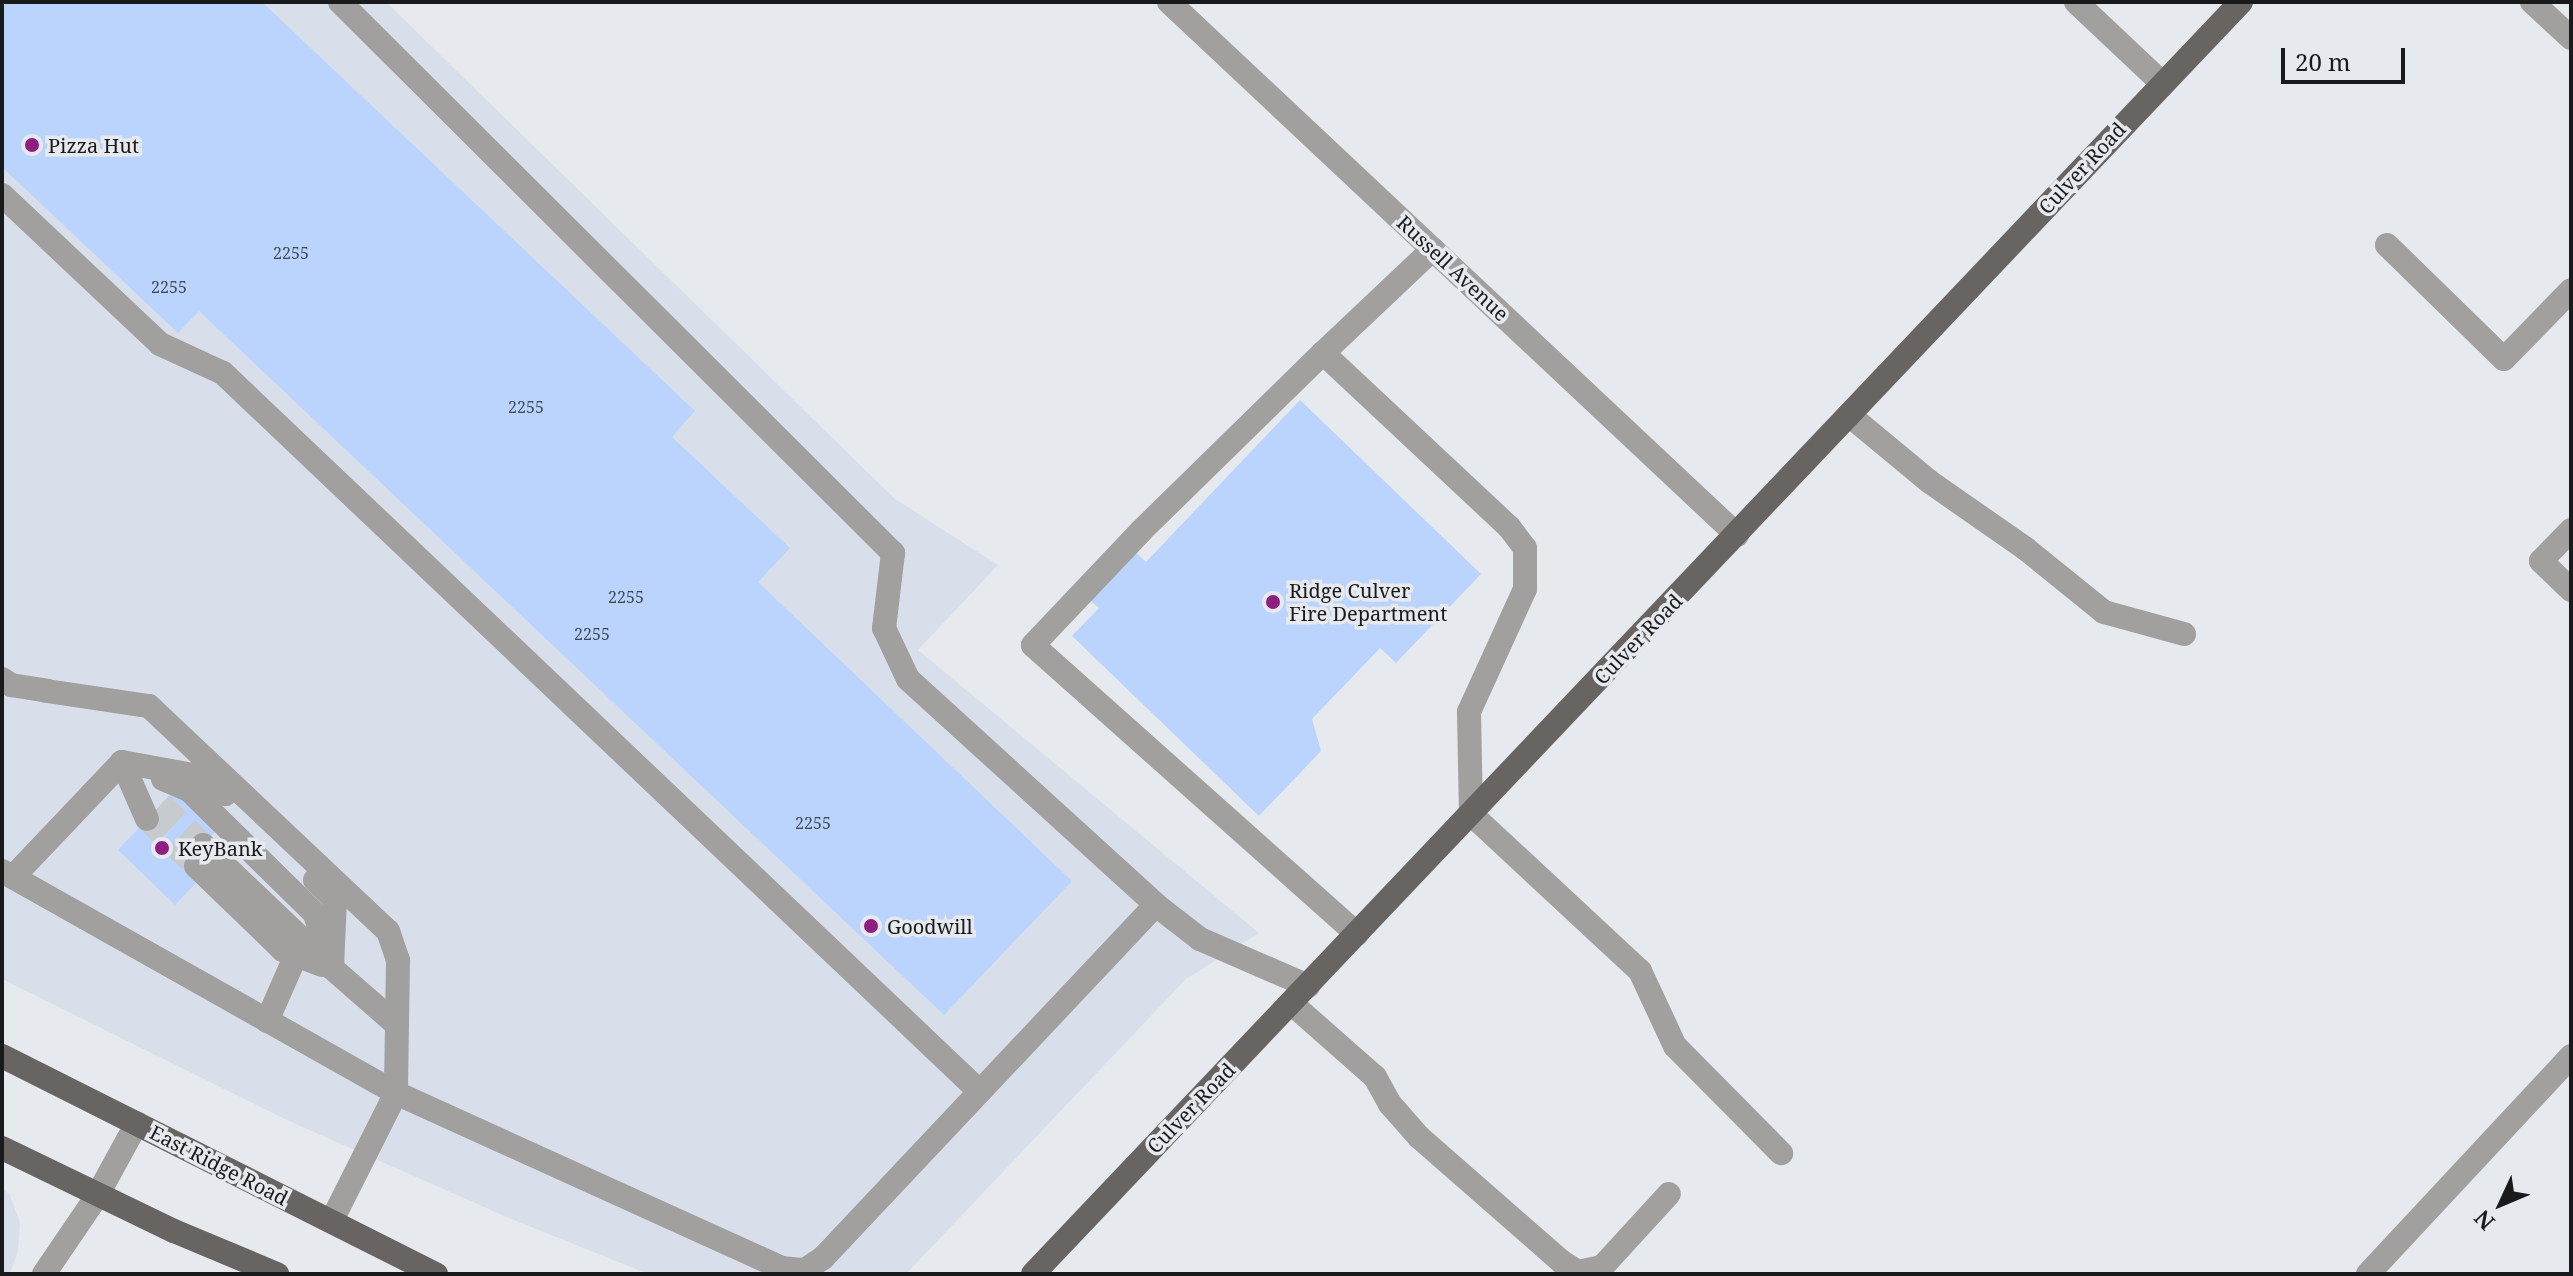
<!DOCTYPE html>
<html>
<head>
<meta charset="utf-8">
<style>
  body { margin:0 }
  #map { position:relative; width:2573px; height:1276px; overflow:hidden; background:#e6e9ed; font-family:"Noto Serif",serif }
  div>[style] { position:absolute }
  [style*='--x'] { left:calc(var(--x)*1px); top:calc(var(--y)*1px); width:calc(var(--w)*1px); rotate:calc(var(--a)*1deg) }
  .built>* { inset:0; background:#d9dfea }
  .building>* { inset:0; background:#bad4fe }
  .minor-tunnel>* { height:24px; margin-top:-12px; transform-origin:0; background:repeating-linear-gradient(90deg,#c7cace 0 24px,transparent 0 36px) }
  .minor>* { height:24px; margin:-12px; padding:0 12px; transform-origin:12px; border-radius:12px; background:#a2a09f }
  .major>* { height:24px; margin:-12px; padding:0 12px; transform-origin:12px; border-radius:12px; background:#686462 }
  .dots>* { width:22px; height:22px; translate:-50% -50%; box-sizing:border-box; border:4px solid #e6e9ed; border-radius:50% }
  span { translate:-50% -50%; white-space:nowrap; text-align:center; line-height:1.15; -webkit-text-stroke:7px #e6e9ed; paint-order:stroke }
  .number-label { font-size:16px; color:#414854 }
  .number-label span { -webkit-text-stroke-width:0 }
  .poi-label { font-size:20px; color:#191a1c }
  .left { translate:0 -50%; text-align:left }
  .street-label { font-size:20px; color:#191a1c }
  .frame { position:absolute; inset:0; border:4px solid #191a1c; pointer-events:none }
  .north { position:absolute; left:2461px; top:1164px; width:80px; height:80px; -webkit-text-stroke:6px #e6e9ed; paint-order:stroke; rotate:226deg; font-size:22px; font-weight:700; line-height:32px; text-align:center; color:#191a1c }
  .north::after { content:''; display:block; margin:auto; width:28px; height:36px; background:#191a1c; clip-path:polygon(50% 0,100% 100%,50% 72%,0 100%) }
  .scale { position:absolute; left:2281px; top:48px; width:124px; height:36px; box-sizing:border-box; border:4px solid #191a1c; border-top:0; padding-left:10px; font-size:24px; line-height:28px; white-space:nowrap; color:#191a1c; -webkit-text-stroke:6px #e6e9ed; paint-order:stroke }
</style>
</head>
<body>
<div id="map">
  <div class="built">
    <i style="clip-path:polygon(2px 2px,386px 2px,895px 499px,998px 565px,918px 650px,1259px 933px,1186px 979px,906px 1274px,648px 1274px,509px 1218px,287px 1120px,2px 979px)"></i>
    <i style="clip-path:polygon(2px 1188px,10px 1195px,20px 1223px,18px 1251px,10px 1274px,2px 1274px)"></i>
  </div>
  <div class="building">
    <i style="clip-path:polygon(2px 2px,262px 2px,695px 411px,672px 437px,790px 548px,758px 582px,1072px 881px,944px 1015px,199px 311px,178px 333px,2px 167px)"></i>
    <i style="clip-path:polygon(1300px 400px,1481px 574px,1396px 663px,1380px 648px,1312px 719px,1321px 751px,1259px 816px,1072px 636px,1099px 608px,1085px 596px,1131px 548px,1146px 562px)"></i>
    <i style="clip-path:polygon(175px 790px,217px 830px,201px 846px,202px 877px,175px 905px,118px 850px)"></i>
  </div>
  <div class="minor-tunnel">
    <i style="--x:161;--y:804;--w:59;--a:44.3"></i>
    <i style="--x:147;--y:819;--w:68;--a:43.8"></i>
  </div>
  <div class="minor">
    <i style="--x:340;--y:2;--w:781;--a:44.9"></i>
    <i style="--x:893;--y:553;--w:76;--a:96.8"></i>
    <i style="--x:884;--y:628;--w:56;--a:64.8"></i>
    <i style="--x:908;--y:679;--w:336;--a:42.3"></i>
    <i style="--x:1156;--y:905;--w:56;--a:37.7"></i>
    <i style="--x:1200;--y:939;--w:118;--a:23.5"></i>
    <i style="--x:1169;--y:2;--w:779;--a:43.18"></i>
    <i style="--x:2076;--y:2;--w:118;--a:43.3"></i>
    <i style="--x:2532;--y:2;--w:53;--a:42.7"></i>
    <i style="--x:2;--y:195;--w:217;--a:43.3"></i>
    <i style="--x:160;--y:344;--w:69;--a:24.7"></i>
    <i style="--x:223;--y:373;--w:1043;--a:43.52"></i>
    <i style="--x:2387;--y:245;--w:163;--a:44.3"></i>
    <i style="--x:2504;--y:359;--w:96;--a:-45.8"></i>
    <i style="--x:1323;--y:353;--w:151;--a:-43.4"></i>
    <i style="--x:1849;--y:415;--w:105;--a:39.6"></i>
    <i style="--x:1930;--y:482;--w:117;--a:34.9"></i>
    <i style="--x:2026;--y:549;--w:100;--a:38.9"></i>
    <i style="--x:2104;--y:612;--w:83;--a:15.4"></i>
    <i style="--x:2571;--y:530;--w:43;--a:134.1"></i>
    <i style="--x:2541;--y:561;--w:42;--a:44"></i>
    <i style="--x:2;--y:679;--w:11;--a:34"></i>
    <i style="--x:11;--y:685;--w:36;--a:9"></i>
    <i style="--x:47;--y:691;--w:103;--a:8.4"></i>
    <i style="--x:149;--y:706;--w:328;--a:43.3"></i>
    <i style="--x:388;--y:931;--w:31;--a:71"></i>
    <i style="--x:398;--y:960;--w:133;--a:90.9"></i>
    <i style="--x:396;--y:1093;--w:144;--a:116.7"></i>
    <i style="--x:122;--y:762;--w:62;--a:66.3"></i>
    <i style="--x:163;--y:779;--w:28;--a:23"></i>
    <i style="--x:189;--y:790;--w:177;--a:44.5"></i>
    <i style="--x:315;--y:914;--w:39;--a:73"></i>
    <i style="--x:203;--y:845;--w:178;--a:43.6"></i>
    <i style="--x:332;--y:968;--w:86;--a:41.2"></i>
    <i style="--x:196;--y:866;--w:121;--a:44"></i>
    <i style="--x:283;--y:950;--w:42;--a:21"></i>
    <i style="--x:2;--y:871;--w:452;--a:29.4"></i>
    <i style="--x:396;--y:1093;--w:423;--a:24.4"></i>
    <i style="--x:781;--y:1268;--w:24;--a:5"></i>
    <i style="--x:805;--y:1270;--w:22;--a:-34"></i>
    <i style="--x:823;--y:1258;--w:485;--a:-46.7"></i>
    <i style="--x:13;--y:877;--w:158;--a:-46.5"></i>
    <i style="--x:122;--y:762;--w:88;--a:10.4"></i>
    <i style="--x:209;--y:778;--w:23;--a:45"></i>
    <i style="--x:315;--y:880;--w:28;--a:44"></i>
    <i style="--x:335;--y:899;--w:69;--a:92.5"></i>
    <i style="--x:1357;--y:934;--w:434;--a:-138.3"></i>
    <i style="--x:1033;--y:645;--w:157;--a:-46.5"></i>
    <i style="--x:1141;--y:531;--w:255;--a:-44.4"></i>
    <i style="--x:1323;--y:353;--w:255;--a:43.1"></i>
    <i style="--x:1509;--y:527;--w:26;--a:53"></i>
    <i style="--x:1525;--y:548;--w:41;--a:90"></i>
    <i style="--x:1525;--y:589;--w:135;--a:114.5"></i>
    <i style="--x:1469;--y:712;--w:102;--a:88.9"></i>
    <i style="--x:1471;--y:814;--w:231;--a:42.9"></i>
    <i style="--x:1640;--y:971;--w:83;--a:65"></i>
    <i style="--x:1675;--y:1046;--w:151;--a:45.3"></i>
    <i style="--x:1291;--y:1003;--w:112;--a:41.4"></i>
    <i style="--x:1375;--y:1077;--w:31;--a:61"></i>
    <i style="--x:1390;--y:1104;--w:44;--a:48.7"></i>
    <i style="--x:1419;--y:1137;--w:190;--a:41.2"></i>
    <i style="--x:1562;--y:1262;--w:19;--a:32"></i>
    <i style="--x:1578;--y:1272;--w:25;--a:-12"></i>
    <i style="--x:1602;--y:1267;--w:99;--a:-47.5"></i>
    <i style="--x:267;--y:1021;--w:72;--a:-66.3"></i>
    <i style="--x:44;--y:1274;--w:94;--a:-55.8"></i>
    <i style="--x:97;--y:1196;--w:83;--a:-61.3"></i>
    <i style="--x:2368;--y:1274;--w:298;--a:-47"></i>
  </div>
  <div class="major">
    <i style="--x:2;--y:1056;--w:486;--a:26.7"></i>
    <i style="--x:2;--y:1148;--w:191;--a:25.8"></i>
    <i style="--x:174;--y:1231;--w:112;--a:22.7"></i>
    <i style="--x:1033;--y:1274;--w:1754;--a:-46.48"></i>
  </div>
  <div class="dots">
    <i style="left:32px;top:145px;background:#8e1e80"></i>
    <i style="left:1273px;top:602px;background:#8e1e80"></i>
    <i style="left:162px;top:848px;background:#8e1e80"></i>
    <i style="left:871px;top:926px;background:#8e1e80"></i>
  </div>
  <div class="number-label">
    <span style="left:291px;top:253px">2255</span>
    <span style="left:169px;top:287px">2255</span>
    <span style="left:526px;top:407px">2255</span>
    <span style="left:626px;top:597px">2255</span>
    <span style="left:592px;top:634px">2255</span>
    <span style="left:813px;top:823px">2255</span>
  </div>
  <div class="poi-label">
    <span class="left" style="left:48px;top:145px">Pizza Hut</span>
    <span class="left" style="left:1289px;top:602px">Ridge Culver<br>Fire Department</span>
    <span class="left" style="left:178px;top:848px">KeyBank</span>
    <span class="left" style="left:887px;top:926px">Goodwill</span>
  </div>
  <div class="street-label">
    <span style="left:2082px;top:168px;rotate:-47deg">Culver Road</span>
    <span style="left:1453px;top:268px;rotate:43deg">Russell Avenue</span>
    <span style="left:1638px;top:639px;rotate:-46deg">Culver Road</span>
    <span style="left:1191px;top:1108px;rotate:-46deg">Culver Road</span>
    <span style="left:219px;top:1165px;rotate:27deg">East Ridge Road</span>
  </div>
  <div class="frame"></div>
  <div class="north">N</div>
  <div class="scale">20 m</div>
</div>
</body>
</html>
